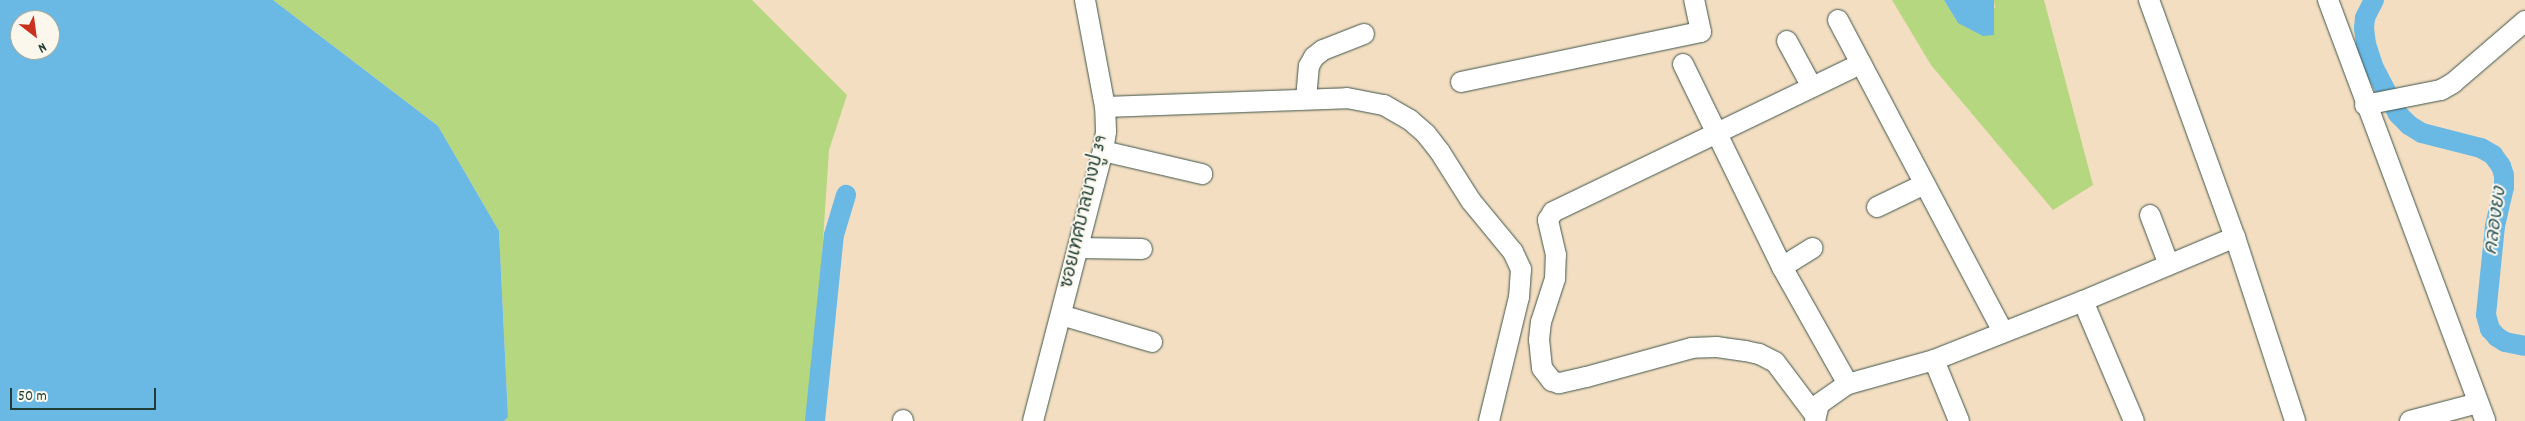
<!DOCTYPE html>
<html>
<head>
<meta charset="utf-8">
<style>
  body { margin:0 }
  #map { position:relative; width:2525px; height:421px; overflow:hidden; background:#f3dec2; font-family:Dekko,"Playpen Sans Thai",sans-serif }
  div>[style] { position:absolute }
  [style*='--x'] { left:calc(var(--x)*1px); top:calc(var(--y)*1px); width:calc(var(--w)*1px); rotate:calc(var(--a)*1deg) }
  .green>* { inset:0; background:#b5d77f }
  .water>* { inset:0; background:#6ab8e4 }
  .canal>* { height:20px; margin:-10px; padding:0 10px; transform-origin:10px; border-radius:10px; background:#6ab8e4 }
  .roads { filter:drop-shadow(0 0 1px #3f5549) drop-shadow(0 0 1px #3f5549) }
  .minor>* { height:20px; margin:-10px; padding:0 10px; transform-origin:10px; border-radius:10px; background:#fff }
  span { translate:-50% -50%; white-space:nowrap; text-align:center; line-height:1.15; -webkit-text-stroke:4px #fbf7ec; paint-order:stroke }
  .street-label { font-size:18px; color:#1f3d34 }
  .water-label { font-size:19px; color:#325c60; font-style:italic }
  .north { position:absolute; left:10px; top:10px; width:50px; height:50px; box-sizing:border-box; background:#fbf7ec; border:1px solid #a3ada2; border-radius:50%; rotate:150deg; font-size:14px; font-weight:700; line-height:20px; text-align:center; color:#1f3d34 }
  .north::after { content:''; display:block; margin:auto; width:18px; height:22px; background:#c8321e; clip-path:polygon(50% 0,100% 100%,50% 72%,0 100%) }
  .scale { position:absolute; left:10px; top:388px; width:146px; height:22px; box-sizing:border-box; border:2px solid #1f3d34; border-top:0; padding-left:6px; font-size:15px; line-height:18px; white-space:nowrap; color:#1f3d34; -webkit-text-stroke:4px #fbf7ec; paint-order:stroke }
</style>
</head>
<body>
<div id="map">
  <div class="green">
    <i style="clip-path:polygon(273px 0,752px 0,847px 95px,829px 150px,811px 421px,504px 421px,508px 417px,499px 231px,438px 126px)"></i>
    <i style="clip-path:polygon(1892px 0,1944px 0,1958px 23px,1995px 8px,1994px 0,2044px 0,2093px 185px,2053px 210px,1931px 65px)"></i>
  </div>
  <div class="water">
    <i style="clip-path:polygon(evenodd,0 0,273px 0,438px 126px,499px 231px,508px 417px,504px 421px,0 421px,0 0,20px 20px,50px 20px,50px 50px,20px 50px,20px 20px)"></i>
    <i style="clip-path:polygon(1944px 0,1994px 0,1994px 35px,1983px 36px,1958px 23px)"></i>
  </div>
  <div class="canal">
    <i style="--x:2374;--y:0;--w:20;--a:117"></i>
    <i style="--x:2365;--y:18;--w:10;--a:96"></i>
    <i style="--x:2364;--y:28;--w:16;--a:83"></i>
    <i style="--x:2366;--y:44;--w:23;--a:72"></i>
    <i style="--x:2373;--y:66;--w:54;--a:62.5"></i>
    <i style="--x:2398;--y:114;--w:16;--a:45"></i>
    <i style="--x:2409;--y:125;--w:15;--a:32"></i>
    <i style="--x:2422;--y:133;--w:61;--a:14.3"></i>
    <i style="--x:2481;--y:148;--w:14;--a:30"></i>
    <i style="--x:2493;--y:155;--w:14;--a:54"></i>
    <i style="--x:2501;--y:166;--w:9;--a:72"></i>
    <i style="--x:2504;--y:175;--w:12;--a:90"></i>
    <i style="--x:2504;--y:187;--w:40;--a:103"></i>
    <i style="--x:2495;--y:226;--w:89;--a:95.8"></i>
    <i style="--x:2486;--y:315;--w:15;--a:74"></i>
    <i style="--x:2490;--y:329;--w:11;--a:49"></i>
    <i style="--x:2497;--y:337;--w:9;--a:32"></i>
    <i style="--x:2505;--y:342;--w:20;--a:11"></i>
    <i style="--x:815;--y:421;--w:187;--a:-84.2"></i>
    <i style="--x:834;--y:235;--w:42;--a:-73.3"></i>
  </div>
  <div class="roads">
    <div class="minor">
      <i style="--x:2149;--y:0;--w:252;--a:70.1"></i>
      <i style="--x:2235;--y:237;--w:194;--a:71.9"></i>
      <i style="--x:2328;--y:0;--w:449;--a:69.5"></i>
      <i style="--x:1838;--y:20;--w:352;--a:62.1"></i>
      <i style="--x:1787;--y:41;--w:52;--a:61.5"></i>
      <i style="--x:1683;--y:64;--w:226;--a:64"></i>
      <i style="--x:1782;--y:267;--w:134;--a:60.6"></i>
      <i style="--x:1848;--y:384;--w:89;--a:-15.6"></i>
      <i style="--x:1934;--y:360;--w:66;--a:67.7"></i>
      <i style="--x:1461;--y:82;--w:245;--a:-11.8"></i>
      <i style="--x:1701;--y:32;--w:33;--a:-102"></i>
      <i style="--x:1306;--y:99;--w:33;--a:-85"></i>
      <i style="--x:1309;--y:66;--w:10;--a:-61"></i>
      <i style="--x:1314;--y:57;--w:11;--a:-38"></i>
      <i style="--x:1323;--y:50;--w:44;--a:-21.3"></i>
      <i style="--x:2365;--y:105;--w:77;--a:-11.2"></i>
      <i style="--x:2441;--y:90;--w:14;--a:-30"></i>
      <i style="--x:2453;--y:83;--w:95;--a:-40.7"></i>
      <i style="--x:1105;--y:107;--w:242;--a:-2.1"></i>
      <i style="--x:1347;--y:98;--w:38;--a:11"></i>
      <i style="--x:1384;--y:105;--w:30;--a:30"></i>
      <i style="--x:1410;--y:120;--w:21;--a:41"></i>
      <i style="--x:1426;--y:134;--w:23;--a:52"></i>
      <i style="--x:1440;--y:152;--w:58;--a:57.7"></i>
      <i style="--x:1471;--y:201;--w:66;--a:50.5"></i>
      <i style="--x:1513;--y:252;--w:19;--a:65"></i>
      <i style="--x:1521;--y:269;--w:28;--a:94"></i>
      <i style="--x:1519;--y:297;--w:128;--a:103.6"></i>
      <i style="--x:1103;--y:151;--w:102;--a:13.1"></i>
      <i style="--x:1877;--y:207;--w:53;--a:-25.6"></i>
      <i style="--x:2150;--y:215;--w:53;--a:69.2"></i>
      <i style="--x:1079;--y:248;--w:63;--a:0.9"></i>
      <i style="--x:1782;--y:267;--w:36;--a:-32"></i>
      <i style="--x:2083;--y:301;--w:130;--a:67"></i>
      <i style="--x:1061;--y:315;--w:95;--a:16.5"></i>
      <i style="--x:1934;--y:360;--w:160;--a:-21.6"></i>
      <i style="--x:2083;--y:301;--w:165;--a:-22.8"></i>
      <i style="--x:1815;--y:415;--w:66;--a:-127"></i>
      <i style="--x:1775;--y:362;--w:18;--a:-153"></i>
      <i style="--x:1759;--y:354;--w:14;--a:-168"></i>
      <i style="--x:1745;--y:351;--w:28;--a:-172"></i>
      <i style="--x:1717;--y:347;--w:25;--a:178"></i>
      <i style="--x:1692;--y:348;--w:110;--a:164.7"></i>
      <i style="--x:1586;--y:377;--w:28;--a:167"></i>
      <i style="--x:1559;--y:383;--w:7;--a:-164"></i>
      <i style="--x:1552;--y:381;--w:16;--a:-128"></i>
      <i style="--x:1542;--y:368;--w:28;--a:-96"></i>
      <i style="--x:1539;--y:340;--w:18;--a:-84"></i>
      <i style="--x:1541;--y:322;--w:45;--a:-72"></i>
      <i style="--x:1555;--y:279;--w:24;--a:-88"></i>
      <i style="--x:1556;--y:255;--w:36;--a:-103"></i>
      <i style="--x:1548;--y:220;--w:9;--a:-58"></i>
      <i style="--x:1553;--y:212;--w:342;--a:-25.7"></i>
      <i style="--x:903;--y:421;--w:1;--a:-90"></i>
      <i style="--x:1033;--y:421;--w:279;--a:-75.5"></i>
      <i style="--x:1103;--y:151;--w:20;--a:-81"></i>
      <i style="--x:1106;--y:131;--w:24;--a:-92"></i>
      <i style="--x:1105;--y:107;--w:109;--a:-100.6"></i>
      <i style="--x:1815;--y:421;--w:17;--a:-77"></i>
      <i style="--x:1819;--y:404;--w:35;--a:-35"></i>
      <i style="--x:2410;--y:421;--w:70;--a:-14.8"></i>
    </div>
  </div>
  <div class="street-label">
    <span style="left:1086px;top:212px;rotate:-77deg">ซอยเทศบาลบางปู 39</span>
  </div>
  <div class="water-label">
    <span style="left:2497px;top:221px;rotate:-82deg">คลองยง</span>
  </div>
  <div class="north">N</div>
  <div class="scale">50 m</div>
</div>
</body>
</html>
